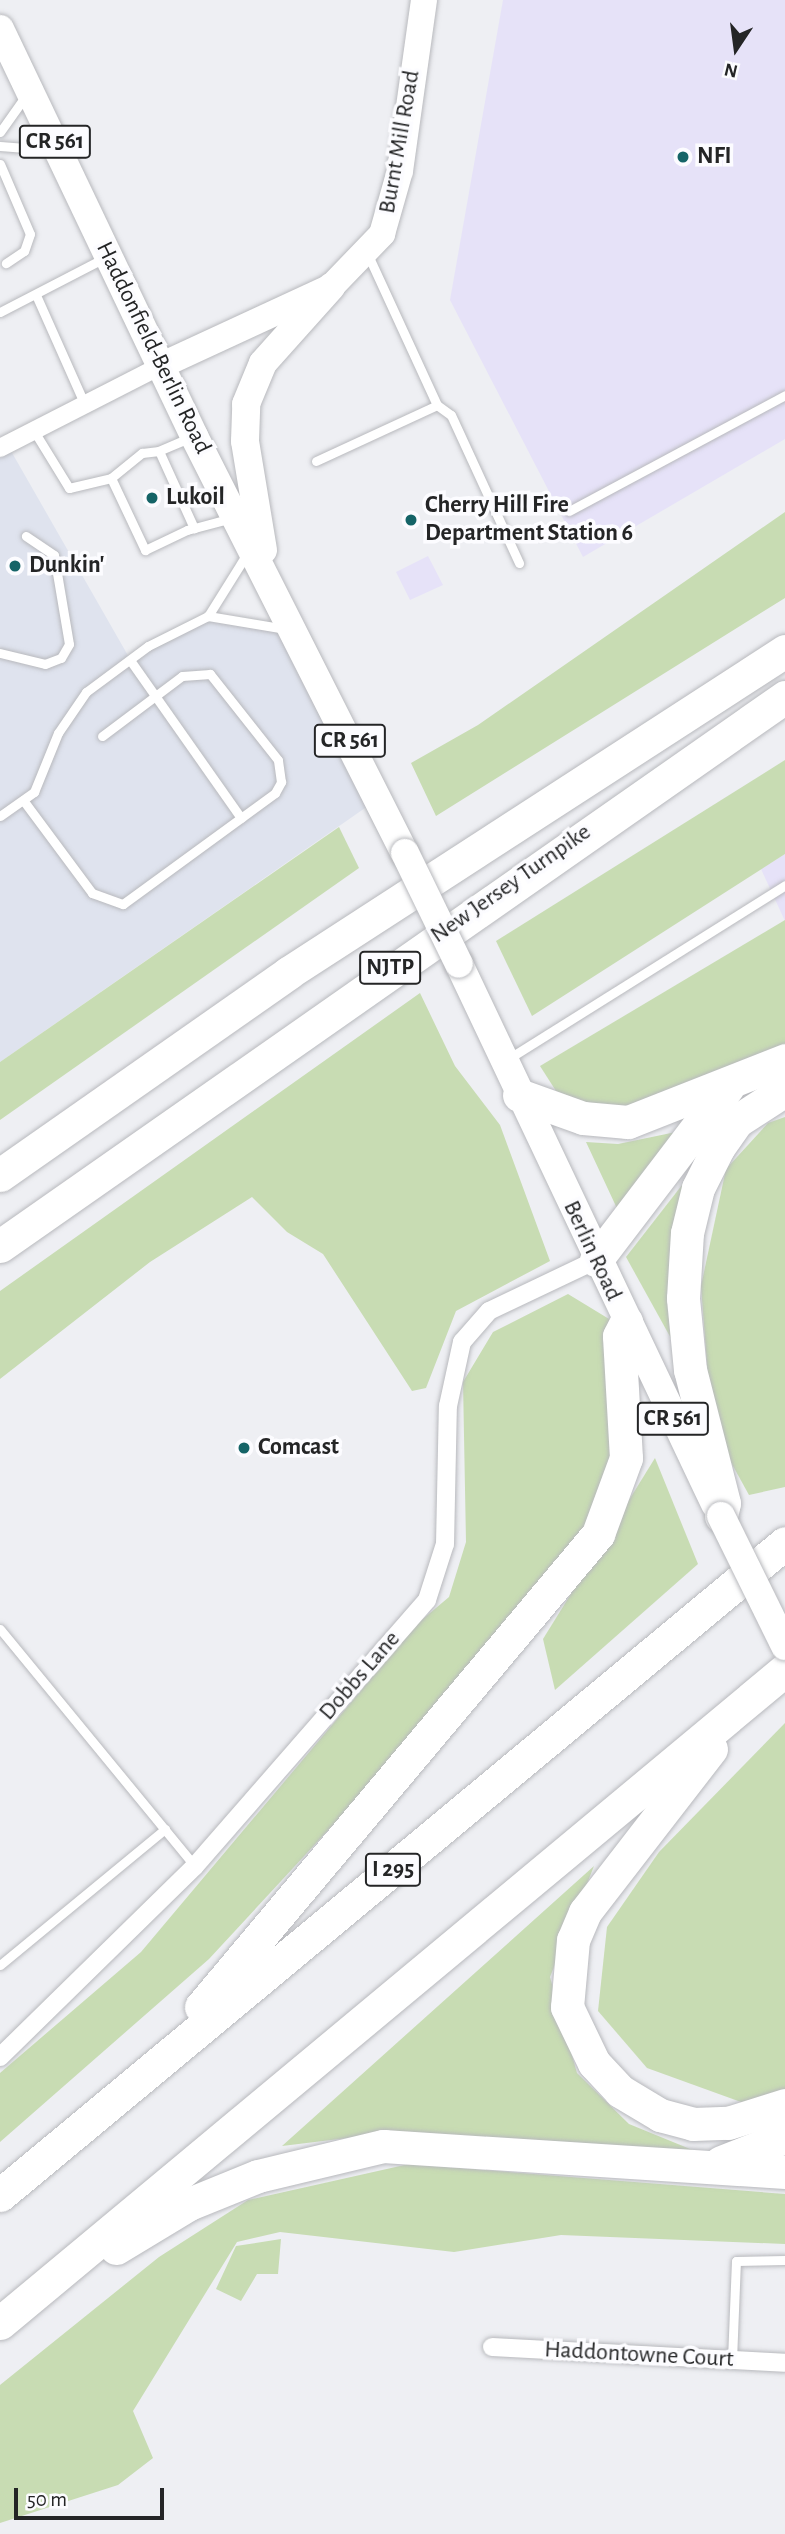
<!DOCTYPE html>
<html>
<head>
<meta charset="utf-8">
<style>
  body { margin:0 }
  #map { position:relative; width:785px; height:2534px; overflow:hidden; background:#eeeff3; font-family:"Alegreya Sans",sans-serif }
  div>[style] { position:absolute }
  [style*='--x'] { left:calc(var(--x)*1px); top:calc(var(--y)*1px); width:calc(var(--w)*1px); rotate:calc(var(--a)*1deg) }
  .built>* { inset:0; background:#dfe3ee }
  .industrial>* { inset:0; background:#e6e2f8 }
  .green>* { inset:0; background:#c8dcb3 }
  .roads { filter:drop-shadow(0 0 2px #b8b9bd) drop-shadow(0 0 2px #b8b9bd) }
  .service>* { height:9px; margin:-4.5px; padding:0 4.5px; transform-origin:4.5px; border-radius:4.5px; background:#fff }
  .minor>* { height:18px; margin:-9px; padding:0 9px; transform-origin:9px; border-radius:9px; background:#fff }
  .secondary>* { height:26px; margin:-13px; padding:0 13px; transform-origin:13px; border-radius:13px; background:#fff }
  .primary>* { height:28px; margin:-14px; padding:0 14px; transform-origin:14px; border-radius:14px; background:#fff }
  .motorway>* { height:33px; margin:-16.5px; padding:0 16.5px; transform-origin:16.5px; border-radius:16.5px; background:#fff }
  .bridges { filter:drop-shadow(0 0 2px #b8b9bd) drop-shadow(0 0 2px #b8b9bd) }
  .primary-bridge>* { height:28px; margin:-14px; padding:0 14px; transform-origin:14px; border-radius:14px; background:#fff }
  .dots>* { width:19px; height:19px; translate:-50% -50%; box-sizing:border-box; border:4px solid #fcfcff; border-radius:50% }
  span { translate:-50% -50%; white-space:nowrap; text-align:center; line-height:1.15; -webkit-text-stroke:7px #fcfcff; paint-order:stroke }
  .shield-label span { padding:2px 5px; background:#fcfcff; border:2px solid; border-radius:5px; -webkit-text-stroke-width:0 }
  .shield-label { font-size:23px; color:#242526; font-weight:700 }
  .street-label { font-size:24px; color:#242526 }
  .poi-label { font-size:24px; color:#242526; font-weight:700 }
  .left { translate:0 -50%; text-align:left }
  .north { position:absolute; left:701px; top:14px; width:70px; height:70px; -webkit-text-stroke:5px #fcfcff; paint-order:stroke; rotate:193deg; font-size:19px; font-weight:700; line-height:28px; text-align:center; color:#242526 }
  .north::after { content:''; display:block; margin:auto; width:24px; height:32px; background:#242526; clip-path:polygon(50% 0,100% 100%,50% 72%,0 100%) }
  .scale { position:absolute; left:14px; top:2488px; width:150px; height:32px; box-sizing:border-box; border:4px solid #242526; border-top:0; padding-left:9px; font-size:21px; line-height:24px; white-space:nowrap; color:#242526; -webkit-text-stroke:5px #fcfcff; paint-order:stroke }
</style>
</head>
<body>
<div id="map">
  <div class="built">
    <i style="clip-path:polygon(7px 444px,130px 659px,208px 616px,295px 630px,378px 799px,0 1062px,0 448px)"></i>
  </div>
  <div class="industrial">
    <i style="clip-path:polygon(503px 0,785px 0,785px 439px,583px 557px,450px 300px)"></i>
    <i style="clip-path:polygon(428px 556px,443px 585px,410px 600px,396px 572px)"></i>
    <i style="clip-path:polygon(785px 854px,785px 921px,761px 869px)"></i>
  </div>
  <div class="green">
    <i style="clip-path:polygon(785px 512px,785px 598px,436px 816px,411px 763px,478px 725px)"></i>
    <i style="clip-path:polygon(785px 760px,785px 854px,532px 1016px,496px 941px)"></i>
    <i style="clip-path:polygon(339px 827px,359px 868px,0 1120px,0 1062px)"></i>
    <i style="clip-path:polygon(785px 920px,785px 1046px,648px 1106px,588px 1106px,556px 1091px,540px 1066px)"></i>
    <i style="clip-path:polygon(420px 993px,455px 1066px,500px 1125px,550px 1261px,456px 1311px,426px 1388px,412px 1391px,323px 1254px,287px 1232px,252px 1197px,150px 1262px,0 1379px,0 1291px)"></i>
    <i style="clip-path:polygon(785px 1117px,785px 1487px,749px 1495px,728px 1457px,709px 1391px,701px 1286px,726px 1169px,768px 1123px)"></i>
    <i style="clip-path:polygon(676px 1132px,621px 1217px,586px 1142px,618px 1144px)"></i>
    <i style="clip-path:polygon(714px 1144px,673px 1342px,626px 1257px)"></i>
    <i style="clip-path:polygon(568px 1294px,614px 1322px,609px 1497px,467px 1680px,209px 1959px,0 2142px,0 2073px,141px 1952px,417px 1624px,449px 1597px,466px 1542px,463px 1382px,493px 1332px)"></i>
    <i style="clip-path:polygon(655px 1458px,698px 1564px,555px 1690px,543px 1639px)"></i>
    <i style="clip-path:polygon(785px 1723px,785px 2092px,752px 2106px,647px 2068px,598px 2011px,607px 1927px,659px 1852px)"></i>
    <i style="clip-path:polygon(594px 1866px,550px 1977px,577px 2073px,629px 2124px,695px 2151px,372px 2135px,282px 2146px)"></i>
    <i style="clip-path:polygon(409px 2164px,785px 2194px,785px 2244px,561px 2235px,454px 2252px,280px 2232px,237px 2242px,133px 2411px,153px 2458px,118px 2485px,0 2523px,0 2385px,159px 2257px,248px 2200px)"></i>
    <i style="clip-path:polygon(281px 2239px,278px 2274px,257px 2274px,241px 2301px,216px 2289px,236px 2246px)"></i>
  </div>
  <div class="roads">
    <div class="service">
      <i style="--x:0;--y:132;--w:47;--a:-54.6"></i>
      <i style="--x:0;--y:146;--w:51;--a:4.5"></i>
      <i style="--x:0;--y:164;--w:76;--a:66.8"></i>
      <i style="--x:30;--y:234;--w:18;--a:109"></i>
      <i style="--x:24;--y:251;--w:22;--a:146"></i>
      <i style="--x:36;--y:295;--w:120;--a:66"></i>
      <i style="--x:0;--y:312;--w:117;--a:-27.4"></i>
      <i style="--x:437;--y:405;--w:17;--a:36"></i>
      <i style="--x:451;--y:415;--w:163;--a:65.3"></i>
      <i style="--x:34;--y:431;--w:67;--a:58.4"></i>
      <i style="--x:69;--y:488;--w:43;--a:-13.4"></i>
      <i style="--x:111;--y:478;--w:80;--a:64.7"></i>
      <i style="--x:145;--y:550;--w:47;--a:-25.5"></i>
      <i style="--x:187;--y:530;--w:47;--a:-14.9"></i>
      <i style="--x:189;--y:438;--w:33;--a:157"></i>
      <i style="--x:159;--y:451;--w:85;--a:65.6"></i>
      <i style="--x:316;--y:461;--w:133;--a:-24.8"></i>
      <i style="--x:437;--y:405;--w:165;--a:-114.7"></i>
      <i style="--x:111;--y:478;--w:40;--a:-39"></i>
      <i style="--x:142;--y:453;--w:17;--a:-7"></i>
      <i style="--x:569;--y:511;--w:245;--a:-28.2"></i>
      <i style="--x:208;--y:616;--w:79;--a:9.5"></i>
      <i style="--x:0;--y:653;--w:46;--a:13.7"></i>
      <i style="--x:45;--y:664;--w:17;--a:-21"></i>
      <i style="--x:61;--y:658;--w:16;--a:-60"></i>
      <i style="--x:69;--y:644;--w:90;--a:-99.6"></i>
      <i style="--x:54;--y:555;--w:34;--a:-146"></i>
      <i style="--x:130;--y:660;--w:193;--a:54.9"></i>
      <i style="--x:23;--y:800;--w:116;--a:53.4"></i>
      <i style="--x:92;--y:893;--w:33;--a:20"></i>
      <i style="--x:123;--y:904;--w:188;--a:-36.1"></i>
      <i style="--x:275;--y:793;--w:13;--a:-61"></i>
      <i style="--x:281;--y:782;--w:22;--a:-98"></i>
      <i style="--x:278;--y:760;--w:110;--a:-128.3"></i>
      <i style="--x:210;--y:674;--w:28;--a:176"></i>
      <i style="--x:182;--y:676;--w:100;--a:143.1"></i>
      <i style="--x:0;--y:816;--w:42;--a:-35.2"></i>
      <i style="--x:34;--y:792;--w:64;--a:-67.9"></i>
      <i style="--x:58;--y:733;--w:50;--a:-55.7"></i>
      <i style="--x:86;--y:692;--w:77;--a:-36.6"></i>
      <i style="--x:148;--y:646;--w:67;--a:-26.6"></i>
      <i style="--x:208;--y:616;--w:75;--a:-58"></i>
      <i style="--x:508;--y:1059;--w:327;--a:-32.1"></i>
      <i style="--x:0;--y:1629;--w:307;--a:50.6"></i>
      <i style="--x:0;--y:1965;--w:214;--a:-39.5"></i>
      <i style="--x:732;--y:2360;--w:99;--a:-87.7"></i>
      <i style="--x:736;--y:2261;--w:49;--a:-1.2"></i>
    </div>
    <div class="minor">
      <i style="--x:0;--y:448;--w:182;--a:-27.1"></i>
      <i style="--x:0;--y:2057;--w:273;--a:-44.4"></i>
      <i style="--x:195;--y:1866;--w:353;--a:-48.9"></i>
      <i style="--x:427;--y:1600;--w:59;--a:-72.2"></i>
      <i style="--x:445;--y:1544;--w:138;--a:-88.8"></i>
      <i style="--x:448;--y:1406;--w:66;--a:-77.7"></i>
      <i style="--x:462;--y:1342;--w:41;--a:-48.9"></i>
      <i style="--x:489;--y:1311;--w:119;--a:-25.5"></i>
      <i style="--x:492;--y:2347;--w:293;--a:3.1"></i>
    </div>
    <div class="secondary">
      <i style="--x:162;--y:365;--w:186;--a:-24.8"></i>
      <i style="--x:331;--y:287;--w:74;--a:-46.1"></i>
      <i style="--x:382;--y:234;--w:66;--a:-74.1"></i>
      <i style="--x:400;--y:171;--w:173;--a:-82"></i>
    </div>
    <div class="primary">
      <i style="--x:0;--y:29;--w:451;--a:64.5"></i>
      <i style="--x:194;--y:436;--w:467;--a:63.2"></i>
      <i style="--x:263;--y:550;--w:110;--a:-99.4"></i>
      <i style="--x:245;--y:441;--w:37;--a:-88"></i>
      <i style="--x:246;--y:404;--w:44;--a:-67.5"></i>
      <i style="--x:263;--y:363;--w:102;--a:-48.2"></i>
      <i style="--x:459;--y:964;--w:598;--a:64.64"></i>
    </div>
    <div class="motorway">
      <i style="--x:519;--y:1095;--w:68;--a:19.8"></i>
      <i style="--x:583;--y:1118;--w:45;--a:5.1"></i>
      <i style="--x:628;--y:1122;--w:169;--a:-21.5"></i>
      <i style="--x:0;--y:1175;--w:352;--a:-35"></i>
      <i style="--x:288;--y:973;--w:592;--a:-32.94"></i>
      <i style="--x:0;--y:1246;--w:958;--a:-34.97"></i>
      <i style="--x:596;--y:1260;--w:218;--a:-52.7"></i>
      <i style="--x:721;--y:1516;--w:13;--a:-77"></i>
      <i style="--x:724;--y:1503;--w:137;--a:-104.3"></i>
      <i style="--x:690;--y:1370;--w:72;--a:-95.6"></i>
      <i style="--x:683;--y:1298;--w:65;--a:-86.5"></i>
      <i style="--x:687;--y:1233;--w:46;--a:-76.3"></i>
      <i style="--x:698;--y:1188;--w:45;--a:-63.4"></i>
      <i style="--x:718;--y:1148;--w:33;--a:-55"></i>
      <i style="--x:737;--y:1121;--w:57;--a:-32.9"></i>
      <i style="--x:711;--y:1749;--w:206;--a:127.7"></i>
      <i style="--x:585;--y:1912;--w:30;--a:113"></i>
      <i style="--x:573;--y:1940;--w:67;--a:95.1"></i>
      <i style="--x:567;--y:2007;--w:62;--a:64.3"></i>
      <i style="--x:594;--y:2063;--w:38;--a:47"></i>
      <i style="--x:620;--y:2091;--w:47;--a:31"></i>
      <i style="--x:660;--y:2115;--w:34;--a:15"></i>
      <i style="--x:693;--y:2124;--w:35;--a:-2"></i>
      <i style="--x:728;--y:2123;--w:60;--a:-17.5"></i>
      <i style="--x:201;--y:2007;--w:618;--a:-49.99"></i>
      <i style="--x:598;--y:1534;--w:81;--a:-69.8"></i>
      <i style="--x:626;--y:1458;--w:122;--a:-93.3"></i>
      <i style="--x:619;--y:1336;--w:16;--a:-63"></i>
      <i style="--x:721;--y:2162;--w:69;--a:-21.3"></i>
      <i style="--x:0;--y:2195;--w:1020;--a:-39.71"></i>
      <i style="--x:116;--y:2248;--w:85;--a:-31.1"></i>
      <i style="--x:189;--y:2204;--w:74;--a:-22.1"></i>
      <i style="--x:258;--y:2176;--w:129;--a:-13.5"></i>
      <i style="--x:383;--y:2146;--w:403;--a:3.7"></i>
      <i style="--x:0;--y:2323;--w:1021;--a:-39.76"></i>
    </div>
  </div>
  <div class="bridges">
    <div class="primary-bridge">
      <i style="--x:405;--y:853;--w:123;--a:64.1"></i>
      <i style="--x:721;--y:1516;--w:145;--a:63.8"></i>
    </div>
  </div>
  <div class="dots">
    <i style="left:683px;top:157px;background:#156467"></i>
    <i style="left:152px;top:498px;background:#156467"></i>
    <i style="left:411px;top:520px;background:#156467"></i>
    <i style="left:15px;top:566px;background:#156467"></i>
    <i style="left:244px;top:1448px;background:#156467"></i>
  </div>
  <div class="shield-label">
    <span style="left:55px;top:142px">CR 561</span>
    <span style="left:350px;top:741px">CR 561</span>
    <span style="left:390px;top:968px">NJTP</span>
    <span style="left:673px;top:1419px">CR 561</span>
    <span style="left:393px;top:1870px">I 295</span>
  </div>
  <div class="street-label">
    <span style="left:400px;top:142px;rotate:-80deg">Burnt Mill Road</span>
    <span style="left:153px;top:348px;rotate:64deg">Haddonfield-Berlin Road</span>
    <span style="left:511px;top:884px;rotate:-35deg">New Jersey Turnpike</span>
    <span style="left:592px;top:1251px;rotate:65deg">Berlin Road</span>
    <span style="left:360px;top:1676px;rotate:-49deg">Dobbs Lane</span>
    <span style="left:639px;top:2355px;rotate:3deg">Haddontowne Court</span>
  </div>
  <div class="poi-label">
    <span class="left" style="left:697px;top:157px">NFI</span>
    <span class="left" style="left:166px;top:498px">Lukoil</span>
    <span class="left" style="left:425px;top:520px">Cherry Hill Fire<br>Department Station 6</span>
    <span class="left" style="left:29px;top:566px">Dunkin'</span>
    <span class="left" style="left:258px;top:1448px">Comcast</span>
  </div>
  <div class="north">N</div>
  <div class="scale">50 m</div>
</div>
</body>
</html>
